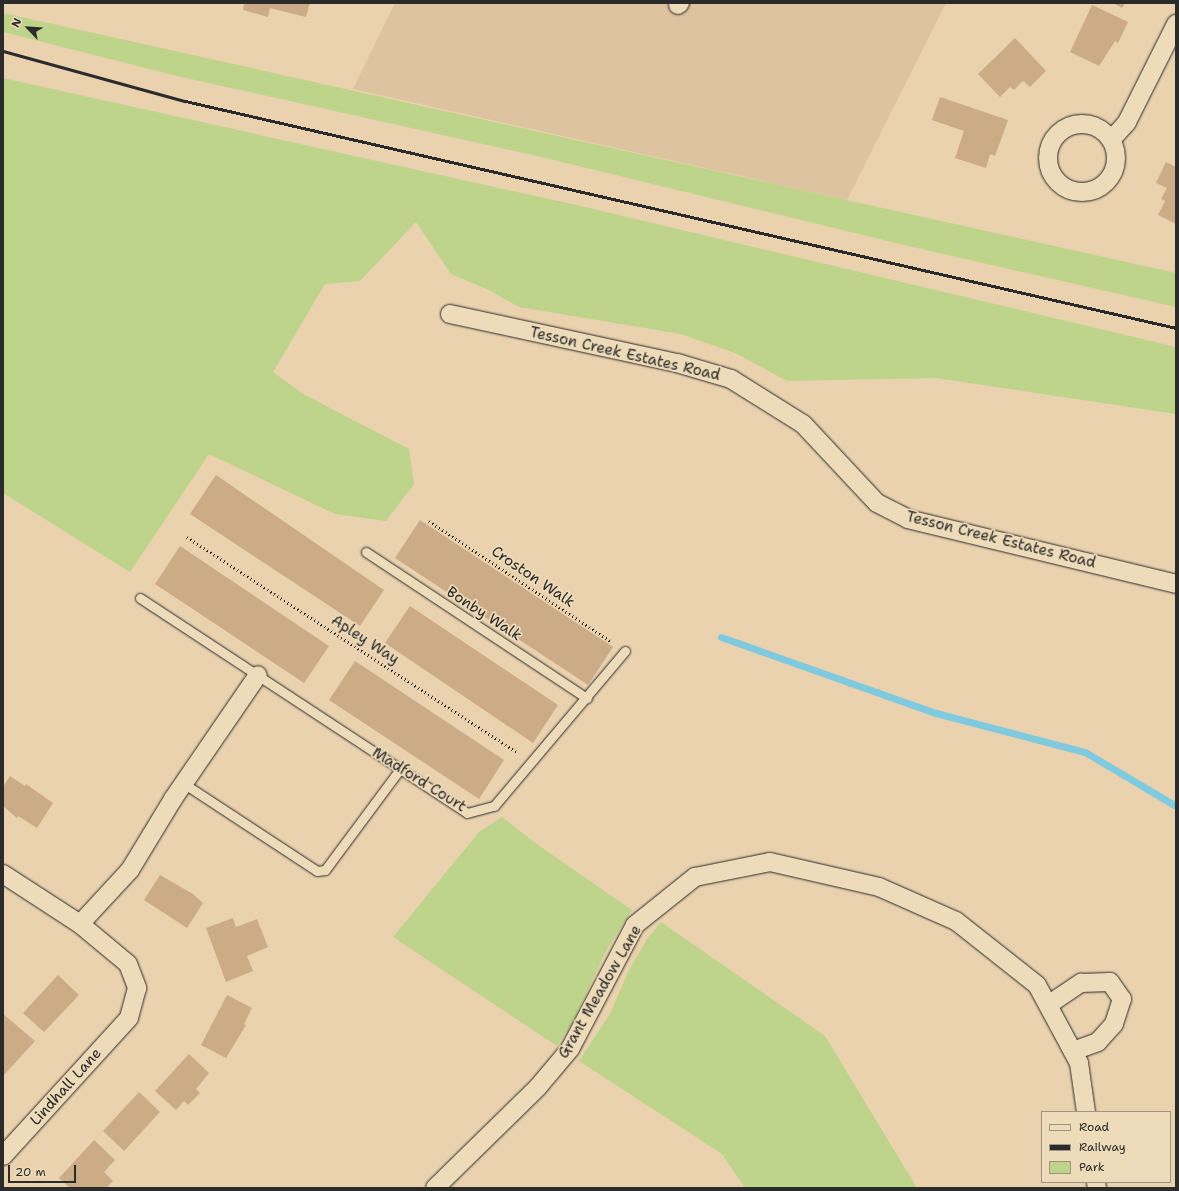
<!DOCTYPE html>
<html>
<head>
<meta charset="utf-8">
<style>
  body { margin:0 }
  #map { position:relative; width:1179px; height:1191px; overflow:hidden; background:#ead2ae; font-family:"Shantell Sans",sans-serif }
  div>[style] { position:absolute }
  [style*='--x'] { left:calc(var(--x)*1px); top:calc(var(--y)*1px); width:calc(var(--w)*1px); rotate:calc(var(--a)*1deg) }
  .built>* { inset:0; background:#ddc3a0 }
  .green>* { inset:0; background:#bdd48a }
  .stream>* { height:7px; margin:-3.5px; padding:0 3.5px; transform-origin:3.5px; border-radius:3.5px; background:#80cae0 }
  .building>* { inset:0; background:#ccab87 }
  .path>* { height:2.5px; margin-top:-1.25px; transform-origin:0; background:repeating-linear-gradient(90deg,#2b2b2b 0 1px,transparent 0 4px) }
  .roads { filter:drop-shadow(0 0 1px #2b2b2b) drop-shadow(0 0 1px #2b2b2b) }
  .service>* { height:9px; margin:-4.5px; padding:0 4.5px; transform-origin:4.5px; border-radius:4.5px; background:#eedbb9 }
  .minor>* { height:18px; margin:-9px; padding:0 9px; transform-origin:9px; border-radius:9px; background:#eedbb9 }
  .minor>.ring { margin:-9px; padding:0; box-sizing:content-box; background:none; border:18px solid #eedbb9; border-radius:50% }
  .rail>* { height:3px; margin:-1.5px; padding:0 1.5px; transform-origin:1.5px; border-radius:1.5px; background:#2b2b2b }
  span { translate:-50% -50%; white-space:nowrap; text-align:center; line-height:1.15; -webkit-text-stroke:3.5px #eedbb9; paint-order:stroke }
  .street-label { font-size:15px; color:#2b2b2b }
  .frame { position:absolute; inset:0; border:4px solid #2b2b2b; pointer-events:none }
  .legend { position:absolute; left:1041px; top:1111px; width:130px; height:72px; box-sizing:border-box; background:#eedbb9; border:1px solid #a09580; margin:0; padding:5px 7px; list-style:none; font-size:12px; color:#2b2b2b }
  .legend li { display:flex; align-items:center; gap:8px; height:20px }
  .legend b { width:20px; border:1px solid #a09580 }
  .north { position:absolute; left:8px; top:8px; width:40px; height:40px; -webkit-text-stroke:3px #eedbb9; paint-order:stroke; rotate:295deg; font-size:11px; font-weight:700; line-height:16px; text-align:center; color:#2b2b2b }
  .north::after { content:''; display:block; margin:auto; width:14px; height:18px; background:#2b2b2b; clip-path:polygon(50% 0,100% 100%,50% 72%,0 100%) }
  .scale { position:absolute; left:8px; top:1165px; width:68px; height:18px; box-sizing:border-box; border:2px solid #2b2b2b; border-top:0; padding-left:5px; font-size:12px; line-height:14px; white-space:nowrap; color:#2b2b2b; -webkit-text-stroke:3px #eedbb9; paint-order:stroke }
</style>
</head>
<body>
<div id="map">
  <div class="built">
    <i style="clip-path:polygon(395px 3px,946px 3px,847px 200px,353px 89px)"></i>
  </div>
  <div class="green">
    <i style="clip-path:polygon(3px 13px,1176px 273px,1176px 307px,904px 245px,533px 155px,177px 76px,3px 32px)"></i>
    <i style="clip-path:polygon(3px 78px,585px 207px,1176px 347px,1176px 414px,936px 378px,787px 381px,735px 353px,681px 334px,519px 307px,489px 290px,451px 274px,416px 222px,360px 281px,325px 284px,273px 372px,303px 394px,409px 449px,414px 484px,386px 521px,335px 514px,209px 454px,130px 572px,3px 493px)"></i>
    <i style="clip-path:polygon(502px 817px,538px 845px,632px 910px,606px 951px,573px 1022px,557px 1046px,393px 937px,479px 832px)"></i>
    <i style="clip-path:polygon(661px 922px,825px 1036px,917px 1188px,745px 1188px,722px 1154px,579px 1061px,611px 1012px,628px 972px,647px 939px)"></i>
  </div>
  <div class="stream">
    <i style="--x:721;--y:637;--w:228;--a:19.5"></i>
    <i style="--x:936;--y:713;--w:154;--a:14.7"></i>
    <i style="--x:1085;--y:752;--w:106;--a:30.7"></i>
  </div>
  <div class="building">
    <i style="clip-path:polygon(244px 3px,310px 3px,306px 17px,270px 8px,268px 17px,243px 10px)"></i>
    <i style="clip-path:polygon(1113px 3px,1125px 3px,1122px 8px)"></i>
    <i style="clip-path:polygon(1092px 5px,1128px 22px,1118px 43px,1115px 41px,1099px 66px,1070px 52px)"></i>
    <i style="clip-path:polygon(1015px 38px,1046px 71px,1030px 87px,1023px 81px,1014px 90px,1010px 87px,1000px 97px,978px 74px)"></i>
    <i style="clip-path:polygon(940px 97px,1008px 120px,995px 156px,990px 154px,986px 168px,955px 158px,964px 131px,932px 120px)"></i>
    <i style="clip-path:polygon(1166px 162px,1176px 167px,1176px 224px,1158px 215px,1165px 201px,1161px 199px,1167px 188px,1156px 183px)"></i>
    <i style="clip-path:polygon(216px 475px,384px 590px,360px 626px,190px 514px)"></i>
    <i style="clip-path:polygon(420px 520px,613px 647px,588px 685px,395px 558px)"></i>
    <i style="clip-path:polygon(180px 546px,329px 646px,304px 683px,155px 584px)"></i>
    <i style="clip-path:polygon(410px 606px,558px 705px,533px 743px,385px 643px)"></i>
    <i style="clip-path:polygon(355px 661px,504px 760px,479px 799px,329px 700px)"></i>
    <i style="clip-path:polygon(10px 776px,25px 786px,26px 784px,53px 803px,37px 828px,18px 816px,17px 818px,3px 806px,3px 787px)"></i>
    <i style="clip-path:polygon(160px 875px,193px 894px,203px 903px,187px 928px,144px 900px)"></i>
    <i style="clip-path:polygon(233px 918px,236px 927px,257px 919px,268px 947px,247px 956px,253px 971px,226px 982px,206px 928px)"></i>
    <i style="clip-path:polygon(58px 975px,79px 995px,44px 1032px,23px 1013px)"></i>
    <i style="clip-path:polygon(227px 995px,252px 1008px,244px 1024px,246px 1025px,226px 1058px,201px 1045px)"></i>
    <i style="clip-path:polygon(3px 1014px,35px 1041px,3px 1076px)"></i>
    <i style="clip-path:polygon(189px 1054px,209px 1073px,196px 1089px,200px 1093px,188px 1105px,184px 1101px,176px 1110px,155px 1091px)"></i>
    <i style="clip-path:polygon(139px 1092px,160px 1112px,124px 1151px,103px 1131px)"></i>
    <i style="clip-path:polygon(94px 1140px,115px 1160px,104px 1172px,113px 1181px,106px 1188px,70px 1188px,59px 1178px)"></i>
  </div>
  <div class="path">
    <i style="--x:429;--y:521;--w:219;--a:33.5"></i>
    <i style="--x:187;--y:537;--w:395;--a:33.1"></i>
  </div>
  <div class="roads">
    <div class="service">
      <i style="--x:366;--y:552;--w:265;--a:33.5"></i>
      <i style="--x:140;--y:598;--w:391;--a:33.3"></i>
      <i style="--x:467;--y:813;--w:28;--a:-15"></i>
      <i style="--x:494;--y:806;--w:203;--a:-49.8"></i>
      <i style="--x:183;--y:783;--w:160;--a:33.3"></i>
      <i style="--x:317;--y:871;--w:8;--a:-7"></i>
      <i style="--x:325;--y:870;--w:126;--a:-53.4"></i>
    </div>
    <div class="minor">
      <i style="--x:678;--y:5;--w:3;--a:-45"></i>
      <i class="ring" style="left:1048px;top:124px;width:50px;height:50px"></i>
      <i style="--x:1111;--y:140;--w:24;--a:-48"></i>
      <i style="--x:1127;--y:122;--w:110;--a:-63.4"></i>
      <i style="--x:450;--y:314;--w:232;--a:12.2"></i>
      <i style="--x:677;--y:363;--w:56;--a:16.5"></i>
      <i style="--x:731;--y:379;--w:85;--a:32"></i>
      <i style="--x:803;--y:424;--w:108;--a:46.9"></i>
      <i style="--x:877;--y:503;--w:35;--a:27"></i>
      <i style="--x:908;--y:519;--w:276;--a:13.6"></i>
      <i style="--x:3;--y:874;--w:92;--a:33"></i>
      <i style="--x:80;--y:924;--w:62;--a:39.8"></i>
      <i style="--x:128;--y:964;--w:26;--a:69"></i>
      <i style="--x:137;--y:988;--w:31;--a:105"></i>
      <i style="--x:129;--y:1018;--w:187;--a:132.4"></i>
      <i style="--x:80;--y:924;--w:74;--a:-47.2"></i>
      <i style="--x:130;--y:870;--w:83;--a:-58.8"></i>
      <i style="--x:173;--y:799;--w:150;--a:-55.6"></i>
      <i style="--x:1048;--y:1005;--w:40;--a:-34"></i>
      <i style="--x:1081;--y:983;--w:29;--a:-2"></i>
      <i style="--x:1110;--y:982;--w:21;--a:55"></i>
      <i style="--x:1122;--y:999;--w:26;--a:108"></i>
      <i style="--x:1114;--y:1024;--w:24;--a:132"></i>
      <i style="--x:1098;--y:1042;--w:27;--a:160"></i>
      <i style="--x:1096;--y:1182;--w:6;--a:81"></i>
      <i style="--x:435;--y:1188;--w:144;--a:-44.4"></i>
      <i style="--x:538;--y:1087;--w:50;--a:-49.9"></i>
      <i style="--x:570;--y:1049;--w:140;--a:-62.3"></i>
      <i style="--x:635;--y:925;--w:77;--a:-38.7"></i>
      <i style="--x:695;--y:877;--w:76;--a:-11.3"></i>
      <i style="--x:770;--y:862;--w:112;--a:12.9"></i>
      <i style="--x:879;--y:887;--w:84;--a:23.8"></i>
      <i style="--x:956;--y:921;--w:103;--a:38.3"></i>
      <i style="--x:1037;--y:985;--w:89;--a:61.7"></i>
      <i style="--x:1079;--y:1063;--w:49;--a:81.9"></i>
    </div>
  </div>
  <div class="rail">
    <i style="--x:3;--y:51;--w:189;--a:15.4"></i>
    <i style="--x:185;--y:101;--w:1017;--a:12.9"></i>
  </div>
  <div class="street-label">
    <span style="left:625px;top:354px;rotate:13deg">Tesson Creek Estates Road</span>
    <span style="left:1001px;top:540px;rotate:14deg">Tesson Creek Estates Road</span>
    <span style="left:533px;top:577px;rotate:34deg">Croston Walk</span>
    <span style="left:484px;top:614px;rotate:33deg">Bonby Walk</span>
    <span style="left:365px;top:640px;rotate:33deg">Apley Way</span>
    <span style="left:419px;top:780px;rotate:32deg">Madford Court</span>
    <span style="left:600px;top:992px;rotate:-60deg">Grant Meadow Lane</span>
    <span style="left:66px;top:1087px;rotate:-48deg">Lindhall Lane</span>
  </div>
  <div class="frame"></div>
  <ul class="legend">
  <li><b style="height:5px;background:#eedbb9"></b>Road</li>
  <li><b style="height:5px;background:#2b2b2b"></b>Railway</li>
  <li><b style="height:11px;background:#bdd48a"></b>Park</li>
  </ul>
  <div class="north">N</div>
  <div class="scale">20 m</div>
</div>
</body>
</html>
